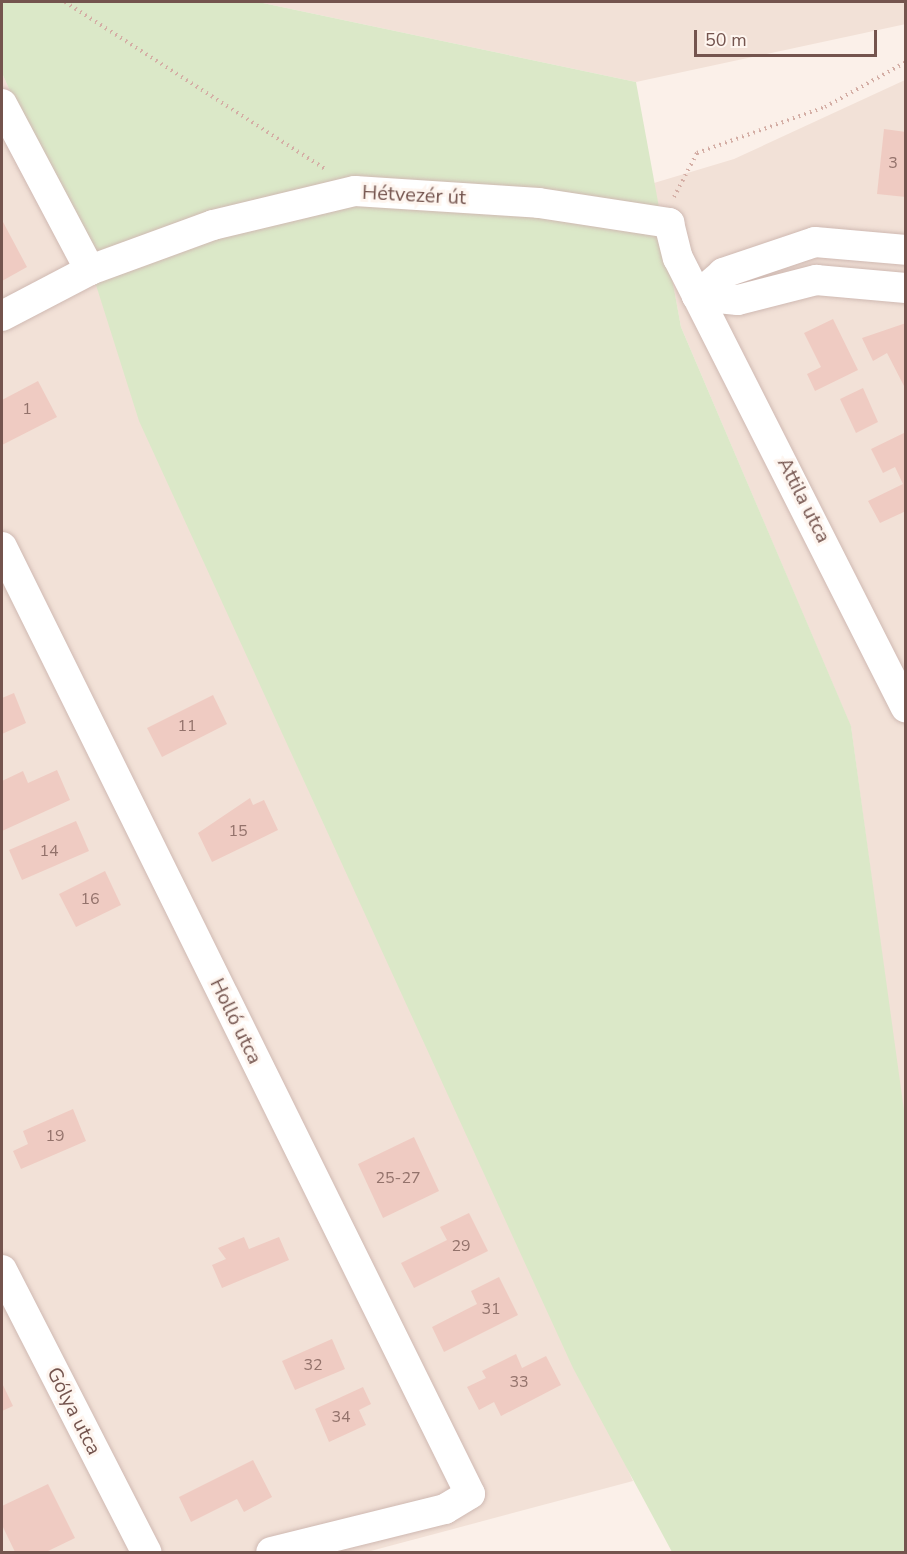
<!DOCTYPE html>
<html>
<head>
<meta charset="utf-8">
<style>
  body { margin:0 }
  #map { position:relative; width:907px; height:1554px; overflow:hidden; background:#fbf0e9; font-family:"Nunito Sans",sans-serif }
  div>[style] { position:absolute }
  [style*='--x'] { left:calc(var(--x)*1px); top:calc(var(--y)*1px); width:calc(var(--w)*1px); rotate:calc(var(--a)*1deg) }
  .residential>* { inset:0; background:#f2e1d7 }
  .green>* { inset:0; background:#dbe8c8 }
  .building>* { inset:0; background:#efcbc2 }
  .path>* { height:4px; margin-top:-2px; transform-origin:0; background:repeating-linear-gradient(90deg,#d4aea5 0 1.5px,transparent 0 6px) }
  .roads { filter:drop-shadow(0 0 2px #cfb9b2) drop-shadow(0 0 2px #cfb9b2) }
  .minor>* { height:30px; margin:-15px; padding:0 15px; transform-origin:15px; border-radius:15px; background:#fff }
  span { translate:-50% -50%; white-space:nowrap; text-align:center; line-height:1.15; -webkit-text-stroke:6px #fef5ef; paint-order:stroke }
  .number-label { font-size:16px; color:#93726b }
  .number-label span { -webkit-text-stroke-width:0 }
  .street-label { font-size:20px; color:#74544e }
  .frame { position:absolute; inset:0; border:3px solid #74544e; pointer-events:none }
  .scale { position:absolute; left:694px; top:30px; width:183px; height:27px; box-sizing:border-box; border:3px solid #74544e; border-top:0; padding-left:8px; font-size:18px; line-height:21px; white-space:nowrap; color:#74544e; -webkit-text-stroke:4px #fef5ef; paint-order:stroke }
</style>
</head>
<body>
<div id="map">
  <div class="residential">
    <i style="clip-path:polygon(258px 2px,905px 2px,906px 24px,636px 82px)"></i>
    <i style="clip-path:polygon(2px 73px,633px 1481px,367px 1552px,2px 1552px)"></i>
    <i style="clip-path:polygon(905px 80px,905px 1125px,851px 727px,681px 327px,654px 183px,734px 159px)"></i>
  </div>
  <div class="green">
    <i style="clip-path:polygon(2px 2px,258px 2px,636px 82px,681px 327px,851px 726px,906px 1125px,905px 1552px,672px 1552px,573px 1368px,139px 421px,96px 285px,2px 73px)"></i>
  </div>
  <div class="building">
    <i style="clip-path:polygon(884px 129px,906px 132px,906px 197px,877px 194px)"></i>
    <i style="clip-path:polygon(3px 222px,27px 267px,2px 281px,2px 223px)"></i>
    <i style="clip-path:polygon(833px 319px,858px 370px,815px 391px,807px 374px,821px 367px,804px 333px)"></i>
    <i style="clip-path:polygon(906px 323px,906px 385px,904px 386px,887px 353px,873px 361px,862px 338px)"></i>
    <i style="clip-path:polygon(38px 381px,57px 417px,2px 445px,2px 400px)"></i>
    <i style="clip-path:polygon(863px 388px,878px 422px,856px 433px,840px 399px)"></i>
    <i style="clip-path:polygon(906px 432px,906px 511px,880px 523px,868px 501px,903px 484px,895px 467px,883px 473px,871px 449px)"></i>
    <i style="clip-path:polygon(14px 693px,26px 723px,2px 734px,2px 698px)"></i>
    <i style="clip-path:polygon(213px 695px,227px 724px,162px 757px,147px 728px)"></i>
    <i style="clip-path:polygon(57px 770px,70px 800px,2px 831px,2px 781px,23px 771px,28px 783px)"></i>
    <i style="clip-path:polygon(250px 798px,253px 805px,264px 800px,278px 830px,212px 862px,198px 833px)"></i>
    <i style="clip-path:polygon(76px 821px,89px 851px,22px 880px,9px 850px)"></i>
    <i style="clip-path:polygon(105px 871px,121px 905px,76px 927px,59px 894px)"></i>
    <i style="clip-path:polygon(73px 1109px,86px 1141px,21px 1169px,13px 1151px,28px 1144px,23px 1131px)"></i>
    <i style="clip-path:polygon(414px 1137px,439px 1191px,383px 1218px,358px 1164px)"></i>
    <i style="clip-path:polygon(469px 1213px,488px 1251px,414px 1288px,401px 1263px,447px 1240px,440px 1227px)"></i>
    <i style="clip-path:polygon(244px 1237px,249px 1249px,279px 1237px,289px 1260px,222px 1288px,212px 1265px,226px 1259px,218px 1248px)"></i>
    <i style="clip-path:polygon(499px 1277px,518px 1315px,444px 1352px,432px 1327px,477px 1304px,471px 1291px)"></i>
    <i style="clip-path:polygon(332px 1339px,345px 1369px,295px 1390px,282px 1361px)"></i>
    <i style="clip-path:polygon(516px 1354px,522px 1368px,546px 1356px,561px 1385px,501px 1416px,494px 1402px,479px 1410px,467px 1387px,486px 1378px,482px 1371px)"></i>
    <i style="clip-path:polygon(2px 1383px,13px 1406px,2px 1411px)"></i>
    <i style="clip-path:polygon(363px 1387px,371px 1404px,359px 1410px,366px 1425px,329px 1442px,315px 1409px)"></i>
    <i style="clip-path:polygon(253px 1460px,272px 1497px,244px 1512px,237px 1499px,191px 1522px,179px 1497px)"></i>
    <i style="clip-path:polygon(48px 1484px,75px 1538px,46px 1552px,15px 1552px,2px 1525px,2px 1506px)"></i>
  </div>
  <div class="path">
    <i style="--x:65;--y:2;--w:311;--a:32.7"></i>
    <i style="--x:674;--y:197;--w:50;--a:-62.4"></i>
    <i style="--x:697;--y:153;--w:136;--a:-19.8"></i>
    <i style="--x:825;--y:107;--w:93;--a:-29.1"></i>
  </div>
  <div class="roads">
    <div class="minor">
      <i style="--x:2;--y:104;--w:188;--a:62.1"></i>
      <i style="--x:697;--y:296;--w:35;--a:-41"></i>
      <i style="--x:723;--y:273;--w:97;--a:-18.6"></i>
      <i style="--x:815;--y:242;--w:91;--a:5"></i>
      <i style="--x:697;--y:296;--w:41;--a:5.6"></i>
      <i style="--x:738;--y:300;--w:81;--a:-14.4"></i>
      <i style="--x:816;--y:280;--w:90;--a:5.1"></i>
      <i style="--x:2;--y:316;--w:99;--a:-27.6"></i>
      <i style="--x:90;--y:270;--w:131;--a:-20.1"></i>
      <i style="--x:213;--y:225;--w:146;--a:-13.5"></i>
      <i style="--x:355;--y:191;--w:184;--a:3.7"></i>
      <i style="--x:539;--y:203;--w:132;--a:8.7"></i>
      <i style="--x:669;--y:223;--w:36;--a:76"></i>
      <i style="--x:678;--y:258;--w:504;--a:63.13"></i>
      <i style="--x:2;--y:547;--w:1056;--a:63.7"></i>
      <i style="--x:470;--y:1494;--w:29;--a:149"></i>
      <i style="--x:445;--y:1509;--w:179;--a:166.1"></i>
      <i style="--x:2;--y:1270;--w:317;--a:62.9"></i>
    </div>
  </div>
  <div class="number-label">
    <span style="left:893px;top:163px">3</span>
    <span style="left:27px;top:409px">1</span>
    <span style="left:187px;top:726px">11</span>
    <span style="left:238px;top:831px">15</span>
    <span style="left:49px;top:851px">14</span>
    <span style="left:90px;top:899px">16</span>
    <span style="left:55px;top:1136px">19</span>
    <span style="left:398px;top:1178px">25-27</span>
    <span style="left:461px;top:1246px">29</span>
    <span style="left:491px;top:1309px">31</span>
    <span style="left:313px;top:1365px">32</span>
    <span style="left:519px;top:1382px">33</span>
    <span style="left:341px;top:1417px">34</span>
  </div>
  <div class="street-label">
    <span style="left:414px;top:195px;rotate:3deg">Hétvezér út</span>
    <span style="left:804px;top:500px;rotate:63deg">Attila utca</span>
    <span style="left:236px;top:1021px;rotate:64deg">Holló utca</span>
    <span style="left:74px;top:1411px;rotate:63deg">Gólya utca</span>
  </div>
  <div class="frame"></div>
  <div class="scale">50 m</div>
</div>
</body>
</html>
